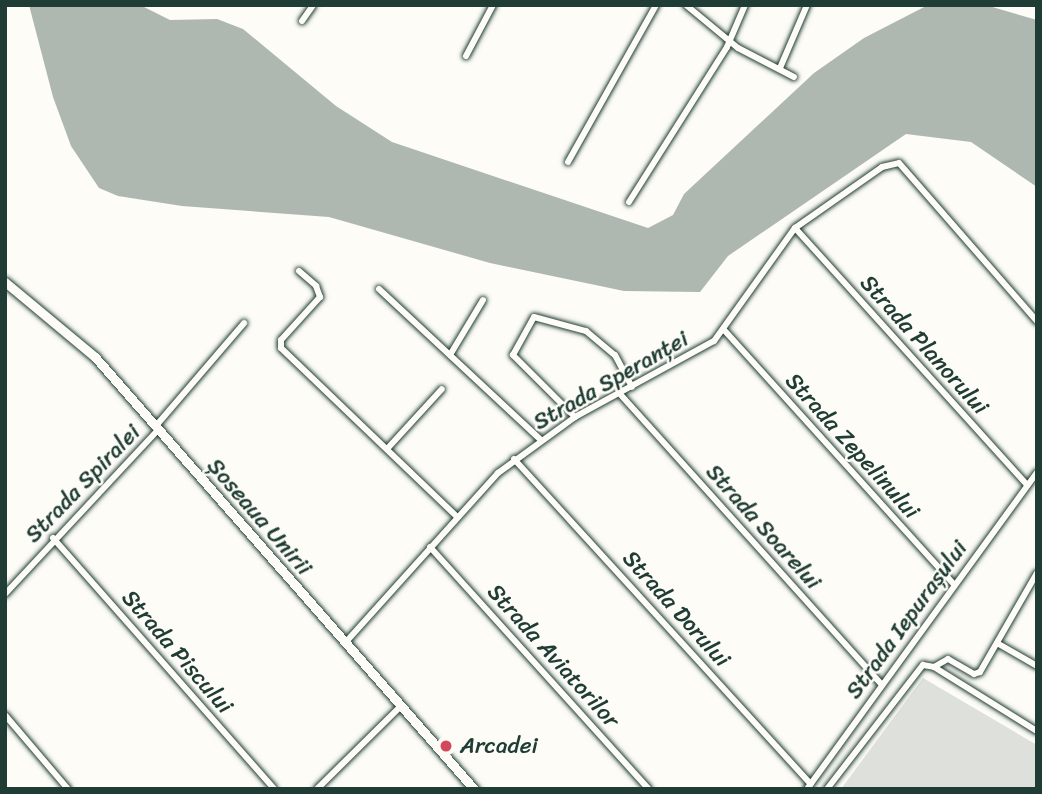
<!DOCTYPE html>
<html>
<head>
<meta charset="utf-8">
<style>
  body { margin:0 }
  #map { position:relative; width:1042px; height:794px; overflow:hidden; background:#fdfcf7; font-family:Sriracha,sans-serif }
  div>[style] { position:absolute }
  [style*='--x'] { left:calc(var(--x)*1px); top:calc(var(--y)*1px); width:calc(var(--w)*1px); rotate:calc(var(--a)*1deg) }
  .green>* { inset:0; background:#dde0db }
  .water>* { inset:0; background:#aeb8b1 }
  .roads { filter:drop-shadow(0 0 2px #1f3d34) drop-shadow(0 0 2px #1f3d34) }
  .street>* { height:6px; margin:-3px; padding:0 3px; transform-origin:3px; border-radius:3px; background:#fdfcf7 }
  .secondary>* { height:9px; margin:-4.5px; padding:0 4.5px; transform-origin:4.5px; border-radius:4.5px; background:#fdfcf7 }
  .dots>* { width:19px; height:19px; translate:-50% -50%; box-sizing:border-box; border:4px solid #fdfcf7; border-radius:50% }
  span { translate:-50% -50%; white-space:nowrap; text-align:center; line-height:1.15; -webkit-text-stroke:5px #fdfcf7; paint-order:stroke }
  .street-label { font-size:23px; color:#1f3d34 }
  .poi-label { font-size:23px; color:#1f3d34 }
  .left { translate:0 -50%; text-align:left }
  .frame { position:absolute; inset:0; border:7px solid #1f3d34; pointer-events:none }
</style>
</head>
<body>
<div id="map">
  <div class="green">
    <i style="clip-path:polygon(923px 678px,1037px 745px,1037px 789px,841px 789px)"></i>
  </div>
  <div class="water">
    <i style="clip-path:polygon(29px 5px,140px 5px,170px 20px,217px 19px,243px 29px,336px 106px,392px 142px,648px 228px,673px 215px,684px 194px,814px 73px,864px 38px,928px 5px,989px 6px,1037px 20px,1037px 187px,971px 142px,906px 134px,728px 256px,700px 292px,624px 291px,490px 263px,329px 217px,182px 206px,118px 196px,99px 188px,71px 146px,53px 97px)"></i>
  </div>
  <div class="roads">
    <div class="street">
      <i style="--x:686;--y:5;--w:67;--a:39.6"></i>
      <i style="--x:738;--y:48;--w:63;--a:27.4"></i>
      <i style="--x:302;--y:21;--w:19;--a:-55"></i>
      <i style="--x:466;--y:56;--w:58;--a:-62.1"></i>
      <i style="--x:780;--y:68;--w:69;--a:-66.8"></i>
      <i style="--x:568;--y:162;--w:180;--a:-60.7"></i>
      <i style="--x:629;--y:202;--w:183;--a:-57.7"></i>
      <i style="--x:727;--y:47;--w:46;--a:-66.8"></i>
      <i style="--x:795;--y:228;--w:346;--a:47.9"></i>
      <i style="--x:299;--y:271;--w:23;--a:41"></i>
      <i style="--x:316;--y:286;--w:12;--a:70"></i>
      <i style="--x:320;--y:297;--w:58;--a:132.2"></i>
      <i style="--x:281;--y:340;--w:8;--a:90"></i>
      <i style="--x:281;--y:348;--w:244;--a:43.8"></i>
      <i style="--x:379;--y:289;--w:221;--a:43"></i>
      <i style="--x:725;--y:331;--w:341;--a:47.9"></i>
      <i style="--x:450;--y:355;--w:64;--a:-59"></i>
      <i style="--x:620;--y:394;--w:390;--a:48"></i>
      <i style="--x:575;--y:417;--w:88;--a:-135"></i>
      <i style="--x:513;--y:355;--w:43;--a:-61.1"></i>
      <i style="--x:534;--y:317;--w:54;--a:15.1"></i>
      <i style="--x:586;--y:331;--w:38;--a:40"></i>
      <i style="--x:615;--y:355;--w:36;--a:62"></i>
      <i style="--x:155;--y:427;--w:137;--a:-49.4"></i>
      <i style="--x:387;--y:449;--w:81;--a:-47.5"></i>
      <i style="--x:514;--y:459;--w:440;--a:47.6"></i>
      <i style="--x:53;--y:538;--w:334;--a:48.6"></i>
      <i style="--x:430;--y:547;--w:326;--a:47.9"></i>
      <i style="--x:5;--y:594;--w:224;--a:-47"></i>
      <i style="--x:345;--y:643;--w:229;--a:-48"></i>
      <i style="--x:498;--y:473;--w:95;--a:-36"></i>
      <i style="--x:575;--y:417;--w:158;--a:-28.7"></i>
      <i style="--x:714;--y:341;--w:139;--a:-54.4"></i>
      <i style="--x:795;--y:228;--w:106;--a:-35"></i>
      <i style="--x:882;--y:167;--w:17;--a:-13"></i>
      <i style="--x:899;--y:163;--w:210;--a:48.9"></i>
      <i style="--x:997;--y:643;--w:46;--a:29.9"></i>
      <i style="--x:934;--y:667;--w:16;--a:-30"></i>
      <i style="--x:948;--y:659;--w:30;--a:30"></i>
      <i style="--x:974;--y:674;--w:6;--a:-18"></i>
      <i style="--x:980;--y:672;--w:114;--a:-60.1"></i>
      <i style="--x:5;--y:715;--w:97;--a:49.6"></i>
      <i style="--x:317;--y:789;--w:118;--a:-44.7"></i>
      <i style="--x:807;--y:789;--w:391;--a:-54"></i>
      <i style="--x:827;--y:789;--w:157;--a:-52.3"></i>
      <i style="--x:923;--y:665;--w:11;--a:10"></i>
      <i style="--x:934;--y:667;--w:121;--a:31.9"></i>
    </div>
    <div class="secondary">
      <i style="--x:5;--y:282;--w:117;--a:39.8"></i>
      <i style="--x:95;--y:357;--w:575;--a:48.74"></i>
    </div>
  </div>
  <div class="dots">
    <i style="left:446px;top:746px;background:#d1495b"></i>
  </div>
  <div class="street-label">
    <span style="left:924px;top:345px;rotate:48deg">Strada Planorului</span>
    <span style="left:611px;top:381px;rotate:-30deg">Strada Speranței</span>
    <span style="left:852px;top:446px;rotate:48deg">Strada Zepelinului</span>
    <span style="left:83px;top:484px;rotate:-46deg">Strada Spiralei</span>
    <span style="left:259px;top:517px;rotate:49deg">Șoseaua Unirii</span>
    <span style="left:763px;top:527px;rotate:48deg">Strada Soarelui</span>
    <span style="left:676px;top:609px;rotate:48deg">Strada Dorului</span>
    <span style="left:907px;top:620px;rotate:-54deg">Strada Iepurașului</span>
    <span style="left:177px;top:652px;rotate:49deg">Strada Piscului</span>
    <span style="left:553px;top:656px;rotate:48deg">Strada Aviatorilor</span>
  </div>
  <div class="poi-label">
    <span class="left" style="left:460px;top:746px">Arcadei</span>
  </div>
  <div class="frame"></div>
</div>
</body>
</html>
